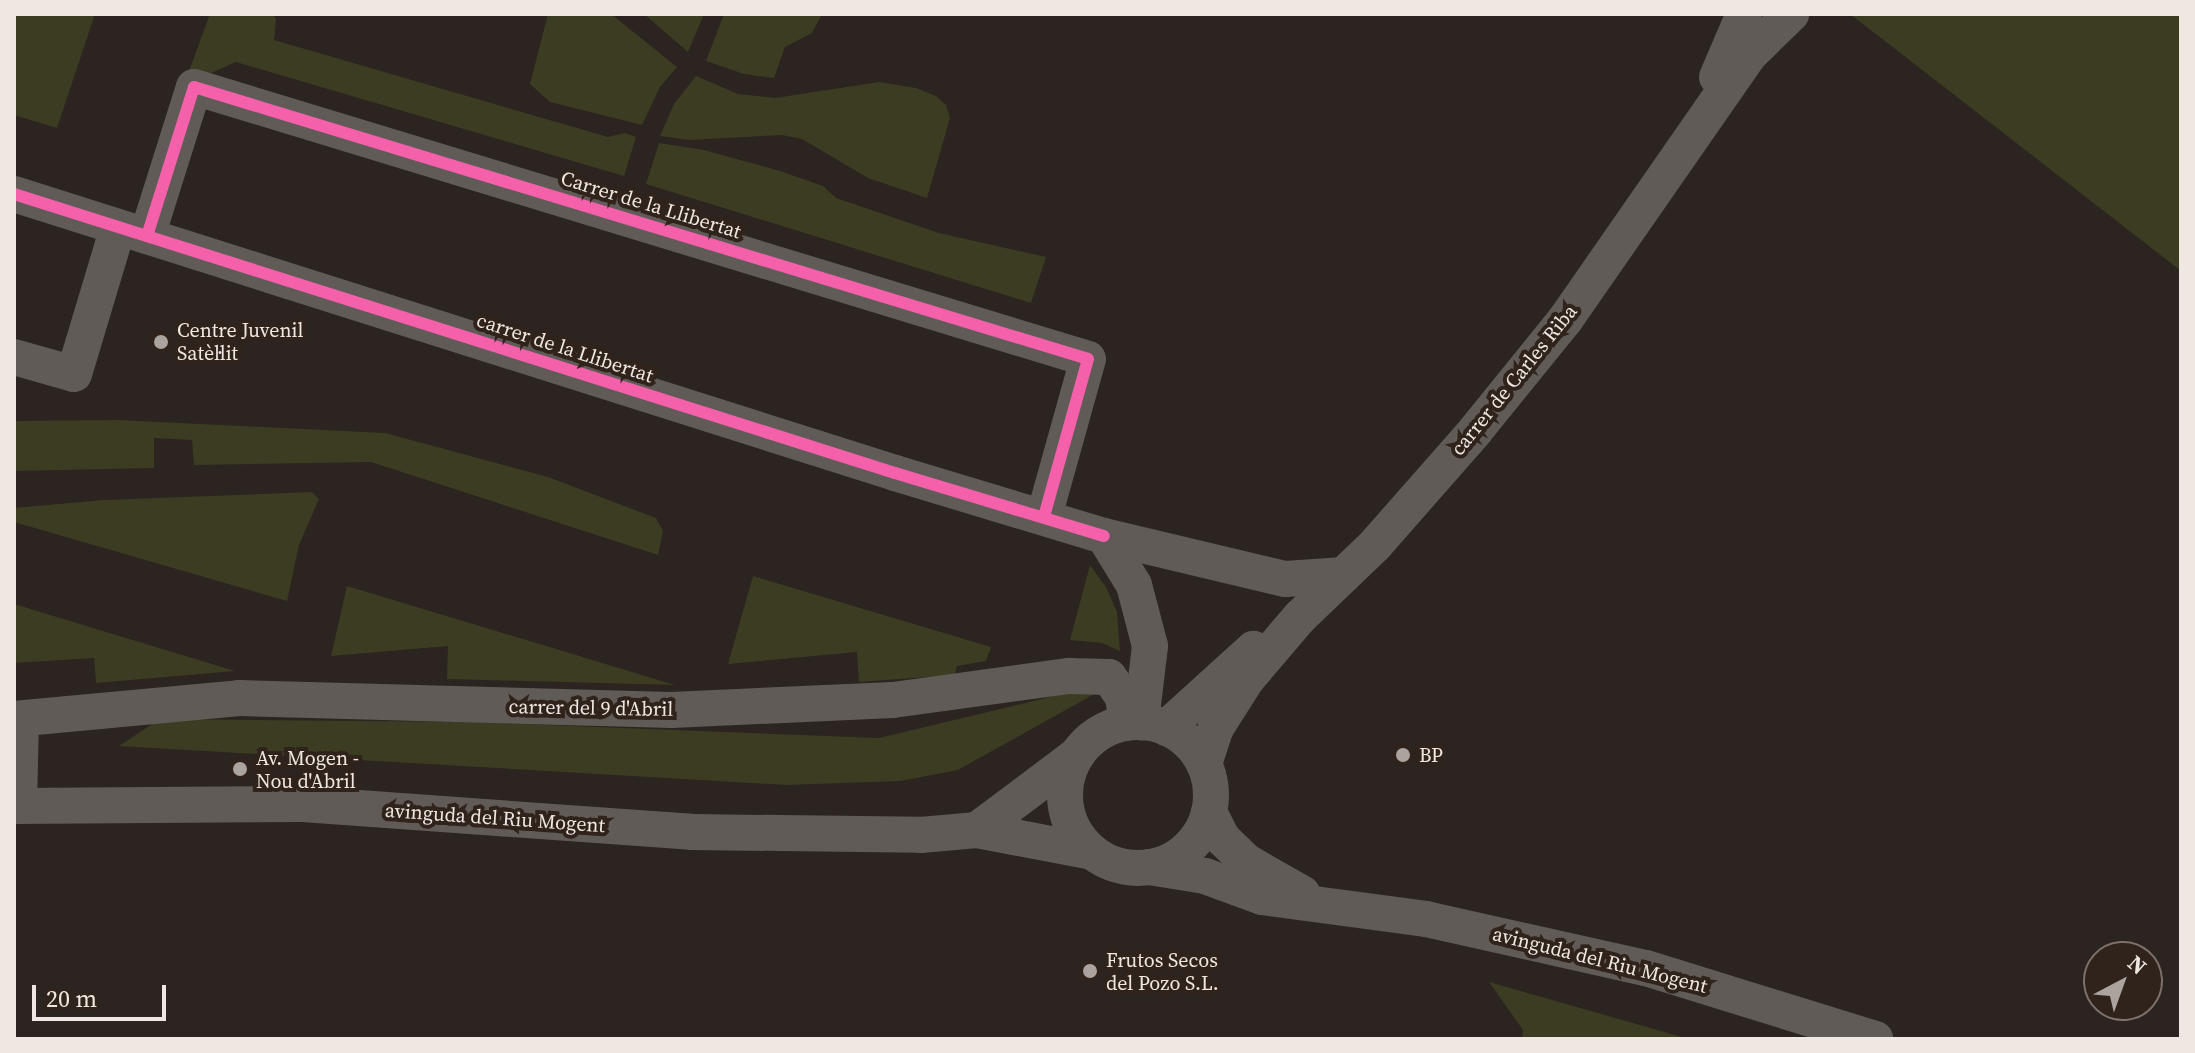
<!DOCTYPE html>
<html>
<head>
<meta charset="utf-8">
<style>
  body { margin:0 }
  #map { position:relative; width:2195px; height:1053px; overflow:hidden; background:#2b2420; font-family:"Source Serif 4",serif }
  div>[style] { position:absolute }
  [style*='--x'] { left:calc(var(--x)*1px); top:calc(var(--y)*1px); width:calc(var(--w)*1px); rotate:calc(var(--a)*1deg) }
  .green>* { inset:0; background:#3b3c21 }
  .street>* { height:36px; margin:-18px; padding:0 18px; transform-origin:18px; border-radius:18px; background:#615b57 }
  .street>.ring { margin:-18px; padding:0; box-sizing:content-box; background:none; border:36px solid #615b57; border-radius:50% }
  .cycleway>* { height:12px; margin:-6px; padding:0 6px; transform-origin:6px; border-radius:6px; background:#f560ab }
  .dots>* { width:22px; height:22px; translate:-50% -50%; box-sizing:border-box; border:4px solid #2f231c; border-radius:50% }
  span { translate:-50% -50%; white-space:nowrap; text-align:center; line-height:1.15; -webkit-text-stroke:8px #2f231c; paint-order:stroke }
  .street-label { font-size:20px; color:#efe7e2 }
  .poi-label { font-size:20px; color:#efe7e2 }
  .left { translate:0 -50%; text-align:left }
  .frame { position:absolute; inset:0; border:16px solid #efe7e2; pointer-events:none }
  .north { position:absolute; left:2083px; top:941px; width:80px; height:80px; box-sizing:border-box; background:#2f231c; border:2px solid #7c716b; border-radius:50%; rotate:41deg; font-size:22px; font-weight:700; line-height:32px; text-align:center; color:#efe7e2 }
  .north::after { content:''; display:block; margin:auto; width:28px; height:36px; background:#aaa39e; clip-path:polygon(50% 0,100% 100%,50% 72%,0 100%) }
  .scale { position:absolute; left:32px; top:985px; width:134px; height:36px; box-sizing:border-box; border:4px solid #efe7e2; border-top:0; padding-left:10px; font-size:24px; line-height:28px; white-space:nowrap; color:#efe7e2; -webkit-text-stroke:6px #2f231c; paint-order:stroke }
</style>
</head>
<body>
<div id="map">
  <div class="green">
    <i style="clip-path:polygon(14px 14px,95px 14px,57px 128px,14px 115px)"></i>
    <i style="clip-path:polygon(210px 14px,272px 14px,276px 19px,274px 40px,608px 137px,625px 133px,636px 137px,624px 176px,236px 62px,197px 79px,189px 71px)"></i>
    <i style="clip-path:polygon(548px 14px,611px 14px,677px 67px,660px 87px,642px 125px,550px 102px,530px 84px)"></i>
    <i style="clip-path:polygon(644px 14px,704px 14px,688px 52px)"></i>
    <i style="clip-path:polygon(724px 14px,822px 14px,812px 33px,785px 47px,774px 78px,744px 74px,706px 61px)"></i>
    <i style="clip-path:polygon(1850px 14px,2181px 14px,2181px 271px)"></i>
    <i style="clip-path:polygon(696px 76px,738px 94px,775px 98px,879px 82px,916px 88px,936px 96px,946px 105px,950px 118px,927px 198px,868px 178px,802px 139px,782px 135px,689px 140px,660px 136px,674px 104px)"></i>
    <i style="clip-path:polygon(659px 143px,704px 150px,780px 171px,823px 186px,836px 198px,939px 233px,1046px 257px,1031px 303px,646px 184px)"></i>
    <i style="clip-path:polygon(118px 420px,385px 433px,548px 477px,656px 518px,663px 531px,658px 555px,371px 462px,194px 465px,192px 440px,154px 438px,154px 468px,14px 471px,14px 421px)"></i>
    <i style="clip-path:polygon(312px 492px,319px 499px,299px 545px,287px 601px,14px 522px,14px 508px,104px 500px)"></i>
    <i style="clip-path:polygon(1090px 565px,1106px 587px,1117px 612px,1120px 651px,1102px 643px,1070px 640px)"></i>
    <i style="clip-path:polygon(753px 576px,991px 647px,986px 661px,957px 666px,955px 675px,859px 682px,857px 652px,728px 664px)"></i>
    <i style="clip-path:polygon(347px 586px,675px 685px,447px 679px,448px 646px,331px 656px)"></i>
    <i style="clip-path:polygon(14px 604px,235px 671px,96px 683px,94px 658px,14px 663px)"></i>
    <i style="clip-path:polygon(1075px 691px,1098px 692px,958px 770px,900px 781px,787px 785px,119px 746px,160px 719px,471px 722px,879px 738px)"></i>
    <i style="clip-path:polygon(1489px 982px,1689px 1039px,1522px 1039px,1523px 1030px)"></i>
  </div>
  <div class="street">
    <i style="--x:1717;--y:77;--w:69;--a:-66.8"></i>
    <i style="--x:14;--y:194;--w:924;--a:17.57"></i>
    <i style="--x:895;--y:473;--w:218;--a:16.8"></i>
    <i style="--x:1104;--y:536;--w:186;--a:13.4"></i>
    <i style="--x:1285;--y:579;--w:59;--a:-3.9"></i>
    <i style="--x:147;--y:236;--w:156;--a:-72.5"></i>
    <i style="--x:194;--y:87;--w:934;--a:16.92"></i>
    <i style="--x:1088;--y:359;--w:164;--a:105.6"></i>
    <i style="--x:14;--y:357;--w:62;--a:15.8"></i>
    <i style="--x:74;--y:374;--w:153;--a:-73.3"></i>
    <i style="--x:1104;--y:536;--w:57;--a:58.5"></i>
    <i style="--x:1134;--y:585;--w:63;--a:75.3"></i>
    <i style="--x:1150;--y:646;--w:77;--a:96.8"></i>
    <i style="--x:14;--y:719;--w:226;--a:-5.3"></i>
    <i style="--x:239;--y:698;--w:432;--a:1.6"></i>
    <i style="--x:671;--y:710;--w:222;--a:-2.6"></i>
    <i style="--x:893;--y:700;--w:178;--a:-7.8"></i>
    <i style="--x:1069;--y:676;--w:40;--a:1.4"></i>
    <i style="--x:1109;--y:677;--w:24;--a:55"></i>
    <i style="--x:1123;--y:697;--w:26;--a:81"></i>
    <i class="ring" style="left:1065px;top:722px;width:110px;height:110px"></i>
    <i style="--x:1166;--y:728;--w:118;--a:-42.2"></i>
    <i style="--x:1204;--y:764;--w:38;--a:-72"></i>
    <i style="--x:1216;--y:728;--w:58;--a:-57.7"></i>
    <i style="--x:1247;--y:679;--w:82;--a:-49.5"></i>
    <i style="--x:1300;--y:617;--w:104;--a:-43.8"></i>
    <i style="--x:1375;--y:545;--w:152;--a:-48.7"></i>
    <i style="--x:1475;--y:431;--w:143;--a:-51"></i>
    <i style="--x:1565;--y:320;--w:323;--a:-55.2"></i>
    <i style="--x:1749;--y:55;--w:59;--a:-44.3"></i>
    <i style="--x:14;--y:806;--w:289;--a:-0.4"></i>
    <i style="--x:303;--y:804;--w:389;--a:4.1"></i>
    <i style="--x:691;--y:832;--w:230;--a:0.7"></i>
    <i style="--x:921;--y:835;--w:56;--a:-5.1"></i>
    <i style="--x:977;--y:830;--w:117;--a:10.8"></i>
    <i style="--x:19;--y:806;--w:86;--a:-88.7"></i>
    <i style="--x:1209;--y:812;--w:30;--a:63"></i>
    <i style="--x:1223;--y:839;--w:33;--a:44"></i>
    <i style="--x:1247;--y:862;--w:64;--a:29.7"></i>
    <i style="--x:977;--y:830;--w:125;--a:-36.9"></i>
    <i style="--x:1149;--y:867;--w:57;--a:9.1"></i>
    <i style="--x:1205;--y:876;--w:61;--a:20.2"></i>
    <i style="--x:1262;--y:897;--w:165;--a:7.6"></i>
    <i style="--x:1426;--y:919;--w:225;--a:12.6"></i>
    <i style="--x:1646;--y:968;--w:240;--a:17.2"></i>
  </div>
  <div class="cycleway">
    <i style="--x:14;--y:194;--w:924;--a:17.57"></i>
    <i style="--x:895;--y:473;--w:218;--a:16.8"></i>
    <i style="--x:147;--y:236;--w:156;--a:-72.5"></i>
    <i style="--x:194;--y:87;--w:934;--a:16.92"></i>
    <i style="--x:1088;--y:359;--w:164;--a:105.6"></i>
  </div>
  <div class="dots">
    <i style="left:161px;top:342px;background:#aaa39e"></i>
    <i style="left:1403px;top:755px;background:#aaa39e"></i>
    <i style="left:240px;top:769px;background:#aaa39e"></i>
    <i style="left:1090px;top:971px;background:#aaa39e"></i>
  </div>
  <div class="street-label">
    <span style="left:651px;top:205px;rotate:17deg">Carrer de la Llibertat</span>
    <span style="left:565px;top:348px;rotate:18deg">carrer de la Llibertat</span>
    <span style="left:1514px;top:380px;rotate:-51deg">carrer de Carles Riba</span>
    <span style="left:591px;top:708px;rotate:1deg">carrer del 9 d'Abril</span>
    <span style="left:495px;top:818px;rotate:4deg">avinguda del Riu Mogent</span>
    <span style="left:1600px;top:960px;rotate:14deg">avinguda del Riu Mogent</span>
  </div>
  <div class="poi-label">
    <span class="left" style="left:177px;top:342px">Centre Juvenil<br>Satèl·lit</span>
    <span class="left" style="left:1419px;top:755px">BP</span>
    <span class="left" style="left:256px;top:770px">Av. Mogen -<br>Nou d'Abril</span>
    <span class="left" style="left:1106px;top:972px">Frutos Secos<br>del Pozo S.L.</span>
  </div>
  <div class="frame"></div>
  <div class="north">N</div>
  <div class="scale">20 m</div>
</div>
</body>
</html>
